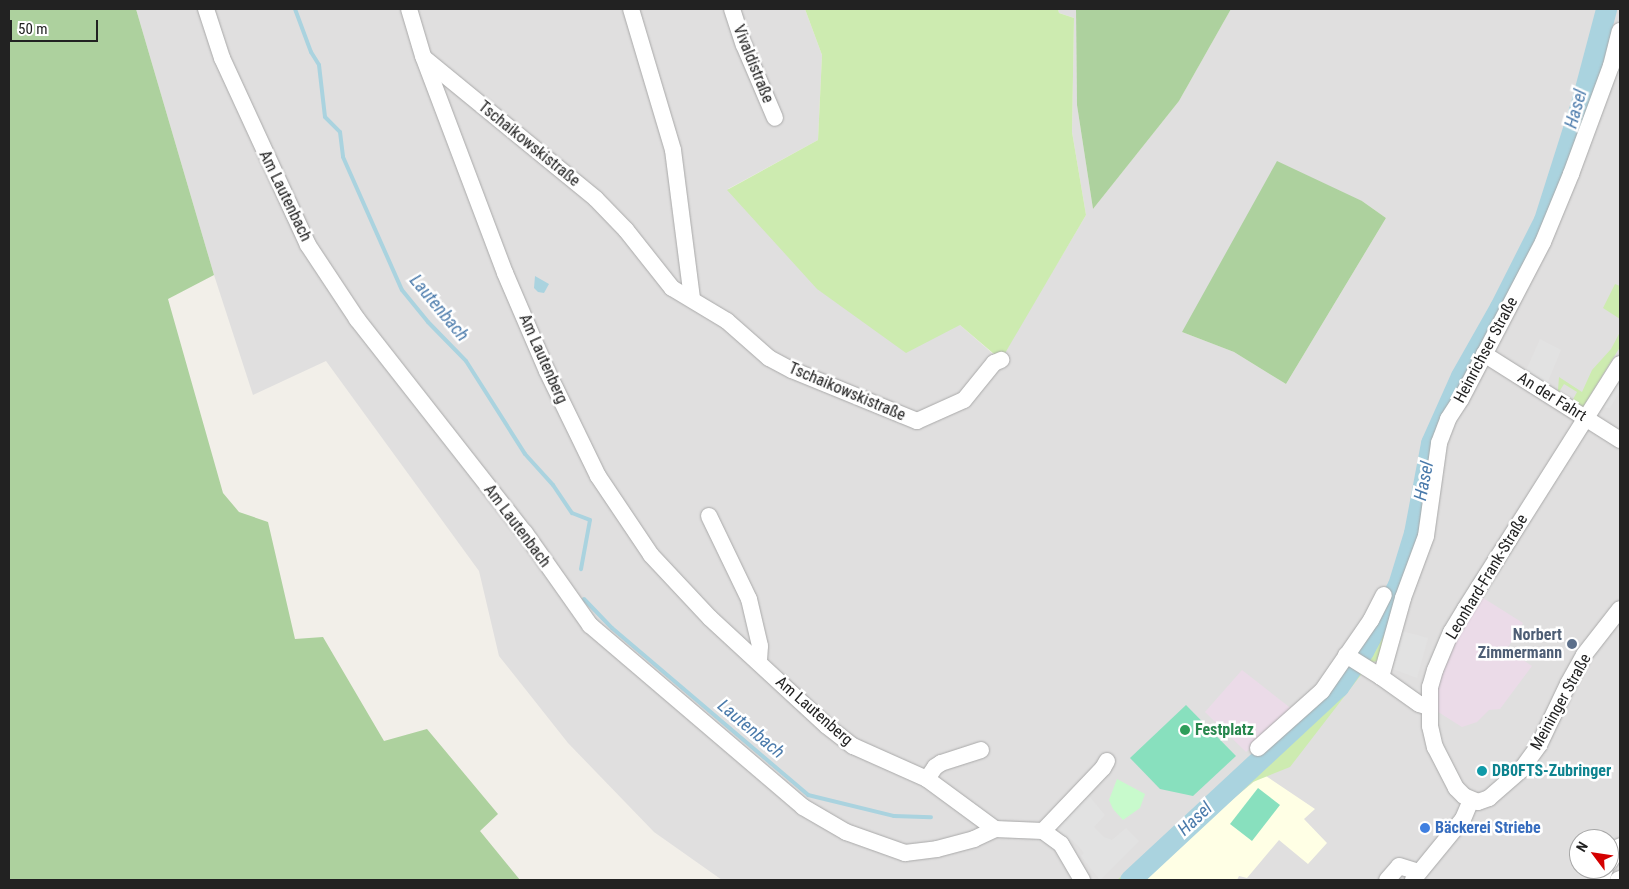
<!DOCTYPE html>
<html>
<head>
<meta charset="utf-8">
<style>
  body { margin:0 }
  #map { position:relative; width:1629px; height:889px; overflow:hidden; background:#f2efe9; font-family:"Roboto Condensed",sans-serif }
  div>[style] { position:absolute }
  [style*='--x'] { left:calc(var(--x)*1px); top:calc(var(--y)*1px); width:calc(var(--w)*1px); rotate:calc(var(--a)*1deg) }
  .residential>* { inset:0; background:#e0dfdf }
  .industrial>* { inset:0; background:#ebdbe8 }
  .education>* { inset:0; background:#ffffe5 }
  .grass>* { inset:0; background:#cdebb0 }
  .forest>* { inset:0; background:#add19e }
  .park>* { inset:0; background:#c8facc }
  .pitch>* { inset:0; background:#88e0be }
  .parking>* { inset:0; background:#e2e2e2 }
  .water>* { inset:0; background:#aad3df }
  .stream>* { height:4px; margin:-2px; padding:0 2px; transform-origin:2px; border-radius:2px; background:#aad3df }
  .river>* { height:21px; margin:-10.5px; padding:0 10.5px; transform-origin:10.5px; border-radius:10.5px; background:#aad3df }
  .roads { filter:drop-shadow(0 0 1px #a9a9a9) drop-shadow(0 0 1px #a9a9a9) }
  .minor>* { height:16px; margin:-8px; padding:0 8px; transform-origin:8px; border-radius:8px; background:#fff }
  .dots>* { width:14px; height:14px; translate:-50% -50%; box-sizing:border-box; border:2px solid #fff; border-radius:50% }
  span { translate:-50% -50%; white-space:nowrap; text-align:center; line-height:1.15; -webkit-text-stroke:5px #fff; paint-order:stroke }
  .street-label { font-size:16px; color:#222 }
  .service-label { font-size:16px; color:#4e5e75; font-weight:700 }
  .right { translate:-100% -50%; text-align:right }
  .leisure-label { font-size:16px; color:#27864d; font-weight:700 }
  .left { translate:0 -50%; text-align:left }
  .culture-label { font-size:16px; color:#0d838f; font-weight:700 }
  .shop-label { font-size:16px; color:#366cbe; font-weight:700 }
  .water-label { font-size:18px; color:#4a7aab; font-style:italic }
  .frame { position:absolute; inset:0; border:10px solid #222; pointer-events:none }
  .north { position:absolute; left:1569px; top:829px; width:50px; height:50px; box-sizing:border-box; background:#fff; border:1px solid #a7a7a7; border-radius:50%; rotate:301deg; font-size:14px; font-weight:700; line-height:20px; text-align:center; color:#222 }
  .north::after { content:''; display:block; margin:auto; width:18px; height:22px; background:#d40000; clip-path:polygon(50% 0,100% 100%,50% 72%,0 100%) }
  .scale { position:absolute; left:10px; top:20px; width:88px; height:22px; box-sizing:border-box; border:2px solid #222; border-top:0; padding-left:6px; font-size:15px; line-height:18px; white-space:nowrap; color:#222; -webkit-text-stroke:4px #fff; paint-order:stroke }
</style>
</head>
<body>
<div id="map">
  <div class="residential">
    <i style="clip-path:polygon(evenodd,136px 9px,805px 9px,822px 55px,818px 140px,728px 189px,960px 325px,1000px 360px,1086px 215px,1072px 132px,1074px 18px,1059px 13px,1058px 9px,1076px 9px,1077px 105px,1093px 209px,1179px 101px,1231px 9px,1620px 9px,1620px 880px,722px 880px,654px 832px,568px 743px,499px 656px,479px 571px,326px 361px,253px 395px,214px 275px,136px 9px,1362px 201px,1386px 218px,1286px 384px,1234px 352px,1182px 332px,1362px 201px,136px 9px,1579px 839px,1609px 839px,1609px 869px,1579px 869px,1579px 839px)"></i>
  </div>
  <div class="industrial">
    <i style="clip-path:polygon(1480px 596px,1523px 623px,1507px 649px,1532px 666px,1500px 709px,1489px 710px,1477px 722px,1462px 727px,1435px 710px,1438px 680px,1455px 636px)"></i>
    <i style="clip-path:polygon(1242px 670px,1293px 710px,1246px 752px,1205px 712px)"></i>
  </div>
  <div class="education">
    <i style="clip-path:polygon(1263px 774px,1315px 809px,1304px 819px,1327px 843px,1308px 864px,1279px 840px,1247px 878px,1239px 876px,1237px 880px,1143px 880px,1163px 858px)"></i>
  </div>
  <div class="grass">
    <i style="clip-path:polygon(805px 9px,1058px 9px,1059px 13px,1074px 18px,1072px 132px,1086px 215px,1001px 360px,960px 325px,906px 353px,817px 289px,727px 190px,818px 140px,822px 55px)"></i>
    <i style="clip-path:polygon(1615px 284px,1620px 286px,1620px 319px,1603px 308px)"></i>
    <i style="clip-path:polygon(1620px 332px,1620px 347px,1581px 410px,1571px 403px,1577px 392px,1564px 384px,1559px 392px,1558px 390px,1559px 377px,1582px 392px,1592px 370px,1611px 349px)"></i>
    <i style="clip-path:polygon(1396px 607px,1379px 661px,1372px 662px,1367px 660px)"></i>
    <i style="clip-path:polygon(1349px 663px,1364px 671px,1290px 767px,1253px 782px,1163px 858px,1143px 880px,1117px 880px,1283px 733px)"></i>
  </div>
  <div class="forest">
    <i style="clip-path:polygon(9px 9px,136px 9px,214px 275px,168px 299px,223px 493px,239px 512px,268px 522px,295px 639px,323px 637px,384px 741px,427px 729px,498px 814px,480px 831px,520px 880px,9px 880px)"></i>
    <i style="clip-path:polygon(1076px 9px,1231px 9px,1179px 101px,1093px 209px,1077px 105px)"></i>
    <i style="clip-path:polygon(1277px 161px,1362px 201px,1386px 218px,1286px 384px,1234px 352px,1182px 332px)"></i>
  </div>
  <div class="park">
    <i style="clip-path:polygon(1117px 779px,1145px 794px,1140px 808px,1123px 820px,1113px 809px,1109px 800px)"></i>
  </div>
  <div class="pitch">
    <i style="clip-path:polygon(1186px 705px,1236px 756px,1193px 796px,1160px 789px,1130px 758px)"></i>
    <i style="clip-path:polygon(1258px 788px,1280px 805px,1252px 841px,1230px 824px)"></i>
  </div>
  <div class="parking">
    <i style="clip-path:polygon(1540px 339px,1561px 350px,1546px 386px,1525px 373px)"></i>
    <i style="clip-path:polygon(1620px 376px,1620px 391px,1610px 408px,1601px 407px)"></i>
    <i style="clip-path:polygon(1402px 631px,1428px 638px,1417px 678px,1393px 669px)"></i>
    <i style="clip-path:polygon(1088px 795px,1105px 815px,1094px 827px,1104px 837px,1112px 840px,1126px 828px,1139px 841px,1100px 880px,1081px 856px,1084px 853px,1080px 848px,1071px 839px,1068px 841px,1056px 827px)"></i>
  </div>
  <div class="water">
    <i style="clip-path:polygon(535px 276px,549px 284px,544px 293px,538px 292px,534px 288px)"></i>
  </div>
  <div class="stream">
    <i style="--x:295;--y:9;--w:46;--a:69.6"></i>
    <i style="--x:311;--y:52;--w:15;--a:58"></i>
    <i style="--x:319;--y:65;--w:52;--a:83.4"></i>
    <i style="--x:325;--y:117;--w:21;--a:45"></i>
    <i style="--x:340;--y:132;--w:25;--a:83"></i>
    <i style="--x:343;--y:157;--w:145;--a:66.1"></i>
    <i style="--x:402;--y:290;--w:41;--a:50.9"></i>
    <i style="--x:428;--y:322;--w:54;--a:45.7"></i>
    <i style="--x:466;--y:361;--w:110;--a:57.6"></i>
    <i style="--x:525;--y:454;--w:42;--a:47.9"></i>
    <i style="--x:553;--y:485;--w:34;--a:56"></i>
    <i style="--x:572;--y:513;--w:19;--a:21"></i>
    <i style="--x:590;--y:520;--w:50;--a:100.4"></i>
    <i style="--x:584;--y:599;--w:40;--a:46"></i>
    <i style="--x:612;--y:628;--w:257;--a:40.4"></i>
    <i style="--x:808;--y:795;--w:89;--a:13.7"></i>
    <i style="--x:894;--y:816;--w:37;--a:2"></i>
  </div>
  <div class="river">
    <i style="--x:1130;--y:880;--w:284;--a:-42.9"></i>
    <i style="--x:1338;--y:687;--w:44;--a:-55.2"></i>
    <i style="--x:1363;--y:651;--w:75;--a:-62.1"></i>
    <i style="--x:1398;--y:585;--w:54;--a:-72.9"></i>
    <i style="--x:1414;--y:533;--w:92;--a:-79.3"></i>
    <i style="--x:1431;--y:443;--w:73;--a:-65.9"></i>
    <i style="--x:1461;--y:376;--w:79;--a:-60.5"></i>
    <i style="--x:1500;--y:307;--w:97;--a:-63.2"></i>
    <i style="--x:1544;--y:220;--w:126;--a:-72.4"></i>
    <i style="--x:1582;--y:100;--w:94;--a:-75.2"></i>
  </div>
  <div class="roads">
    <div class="minor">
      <i style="--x:206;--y:9;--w:52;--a:71.9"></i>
      <i style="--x:222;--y:58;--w:206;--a:65.3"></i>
      <i style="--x:308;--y:245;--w:89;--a:56.5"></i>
      <i style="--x:357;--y:319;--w:272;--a:51.9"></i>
      <i style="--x:525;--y:533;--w:113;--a:54.8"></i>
      <i style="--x:590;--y:625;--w:280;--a:40.5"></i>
      <i style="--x:803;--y:807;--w:50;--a:30.2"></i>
      <i style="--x:846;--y:832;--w:63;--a:19.6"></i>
      <i style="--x:905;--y:853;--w:32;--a:-7"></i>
      <i style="--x:937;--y:849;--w:38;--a:-15"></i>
      <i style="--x:974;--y:839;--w:23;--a:-25"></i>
      <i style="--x:409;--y:9;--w:49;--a:73.4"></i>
      <i style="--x:423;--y:56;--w:232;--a:69.3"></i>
      <i style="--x:505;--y:273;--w:107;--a:66.8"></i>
      <i style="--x:547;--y:371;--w:117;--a:64.1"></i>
      <i style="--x:598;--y:476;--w:95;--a:56.1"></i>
      <i style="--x:651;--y:555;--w:86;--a:46.9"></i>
      <i style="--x:710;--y:618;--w:159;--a:42.7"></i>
      <i style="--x:827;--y:726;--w:33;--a:38"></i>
      <i style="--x:853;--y:746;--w:81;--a:24"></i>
      <i style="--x:927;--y:779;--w:84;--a:36.3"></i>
      <i style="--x:995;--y:829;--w:48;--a:2.4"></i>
      <i style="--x:1043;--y:831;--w:22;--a:36"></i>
      <i style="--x:1061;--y:844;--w:42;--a:59.7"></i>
      <i style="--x:631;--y:9;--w:147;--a:73.4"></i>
      <i style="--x:673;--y:150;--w:150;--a:82.7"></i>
      <i style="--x:732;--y:9;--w:38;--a:72"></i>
      <i style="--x:744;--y:45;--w:79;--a:67"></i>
      <i style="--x:424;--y:58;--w:222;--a:39.3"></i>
      <i style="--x:596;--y:199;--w:43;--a:45.9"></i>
      <i style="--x:626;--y:230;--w:74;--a:51.6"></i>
      <i style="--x:672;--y:288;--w:64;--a:31"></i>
      <i style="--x:727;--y:321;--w:56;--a:41.4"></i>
      <i style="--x:769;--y:358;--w:26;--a:28"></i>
      <i style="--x:792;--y:370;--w:135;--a:22.2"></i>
      <i style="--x:917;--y:421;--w:51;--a:-24.1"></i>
      <i style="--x:964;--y:400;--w:48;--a:-51"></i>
      <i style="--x:994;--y:363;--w:8;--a:-23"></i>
      <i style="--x:1484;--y:354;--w:161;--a:32.3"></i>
      <i style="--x:1620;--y:364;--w:290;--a:122.3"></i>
      <i style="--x:1465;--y:609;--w:27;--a:121"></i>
      <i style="--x:1451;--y:632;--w:41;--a:112.8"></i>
      <i style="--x:1435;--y:670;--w:18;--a:106"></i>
      <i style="--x:1430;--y:687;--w:39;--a:90"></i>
      <i style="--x:1430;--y:726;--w:22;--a:77"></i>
      <i style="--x:1435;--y:747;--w:46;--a:62.9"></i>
      <i style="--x:1456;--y:788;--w:11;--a:45"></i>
      <i style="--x:1464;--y:796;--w:15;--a:23"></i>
      <i style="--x:1478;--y:802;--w:12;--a:-20"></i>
      <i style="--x:1489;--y:798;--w:43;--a:-41.2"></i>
      <i style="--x:1521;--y:770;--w:31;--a:-54"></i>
      <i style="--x:1539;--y:745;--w:68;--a:-64.6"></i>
      <i style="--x:1568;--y:684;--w:33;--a:-61"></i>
      <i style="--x:1584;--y:655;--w:58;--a:-52"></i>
      <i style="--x:709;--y:516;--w:92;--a:64.3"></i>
      <i style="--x:749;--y:599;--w:48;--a:76.8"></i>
      <i style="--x:760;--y:646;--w:15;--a:94"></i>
      <i style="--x:1346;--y:655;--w:41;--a:32.2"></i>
      <i style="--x:1429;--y:707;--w:10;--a:-163"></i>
      <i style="--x:1419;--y:704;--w:47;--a:-144.6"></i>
      <i style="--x:1381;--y:677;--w:82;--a:-74.4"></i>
      <i style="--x:1403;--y:598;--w:66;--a:-69.6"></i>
      <i style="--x:1426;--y:536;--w:94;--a:-82"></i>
      <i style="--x:1439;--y:443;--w:26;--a:-69"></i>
      <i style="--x:1448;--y:419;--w:24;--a:-57"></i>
      <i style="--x:1461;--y:399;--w:177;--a:-62.4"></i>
      <i style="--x:1543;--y:242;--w:74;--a:-67.6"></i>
      <i style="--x:1571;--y:174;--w:115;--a:-69.7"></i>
      <i style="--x:1611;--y:66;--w:36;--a:-76"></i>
      <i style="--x:1258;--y:748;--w:86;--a:-41.7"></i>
      <i style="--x:1322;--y:691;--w:86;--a:-55.4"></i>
      <i style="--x:1371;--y:620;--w:28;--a:-63"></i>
      <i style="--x:927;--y:779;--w:14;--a:-56"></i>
      <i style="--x:935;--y:767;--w:7;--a:-34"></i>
      <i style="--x:941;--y:763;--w:42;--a:-18"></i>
      <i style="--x:1043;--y:831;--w:87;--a:-46.4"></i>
      <i style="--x:1103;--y:768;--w:8;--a:-60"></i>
      <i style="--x:1609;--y:863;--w:20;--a:-57"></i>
      <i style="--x:1387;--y:880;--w:18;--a:-49"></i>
      <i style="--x:1399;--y:866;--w:21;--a:17"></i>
      <i style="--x:1413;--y:880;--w:79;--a:-50.7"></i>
      <i style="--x:1463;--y:819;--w:21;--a:-67"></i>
      <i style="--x:1601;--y:880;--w:12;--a:-70"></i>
      <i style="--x:1618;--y:880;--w:2;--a:-27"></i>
    </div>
  </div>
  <div class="dots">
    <i style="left:1572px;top:644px;background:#5c6f8a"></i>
    <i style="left:1185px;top:730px;background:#2e9e5b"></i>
    <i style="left:1482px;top:771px;background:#0f9aa8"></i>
    <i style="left:1425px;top:828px;background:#3f7fe0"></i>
  </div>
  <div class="street-label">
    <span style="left:753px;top:64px;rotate:68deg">Vivaldistraße</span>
    <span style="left:529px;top:144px;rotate:39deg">Tschaikowskistraße</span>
    <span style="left:285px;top:196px;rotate:64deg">Am Lautenbach</span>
    <span style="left:1486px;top:350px;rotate:-62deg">Heinrichser Straße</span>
    <span style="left:543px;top:359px;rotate:66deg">Am Lautenberg</span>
    <span style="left:847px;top:392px;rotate:23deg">Tschaikowskistraße</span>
    <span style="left:1552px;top:397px;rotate:32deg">An der Fahrt</span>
    <span style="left:517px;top:526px;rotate:53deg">Am Lautenbach</span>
    <span style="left:1487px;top:577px;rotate:-59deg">Leonhard-Frank-Straße</span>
    <span style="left:1561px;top:702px;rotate:-61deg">Meininger Straße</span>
    <span style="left:814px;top:711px;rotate:41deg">Am Lautenberg</span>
  </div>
  <div class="service-label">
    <span class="right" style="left:1562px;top:644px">Norbert<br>Zimmermann</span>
  </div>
  <div class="leisure-label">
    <span class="left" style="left:1195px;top:730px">Festplatz</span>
  </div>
  <div class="culture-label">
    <span class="left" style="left:1492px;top:771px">DB0FTS-Zubringer</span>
  </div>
  <div class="shop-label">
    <span class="left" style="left:1435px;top:828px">Bäckerei Striebe</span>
  </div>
  <div class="water-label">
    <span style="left:1576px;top:109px;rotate:-74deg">Hasel</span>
    <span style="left:439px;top:308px;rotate:50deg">Lautenbach</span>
    <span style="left:1424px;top:481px;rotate:-79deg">Hasel</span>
    <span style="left:751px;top:729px;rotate:40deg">Lautenbach</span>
    <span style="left:1195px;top:819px;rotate:-43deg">Hasel</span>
  </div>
  <div class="frame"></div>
  <div class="north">N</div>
  <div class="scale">50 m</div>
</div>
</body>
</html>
